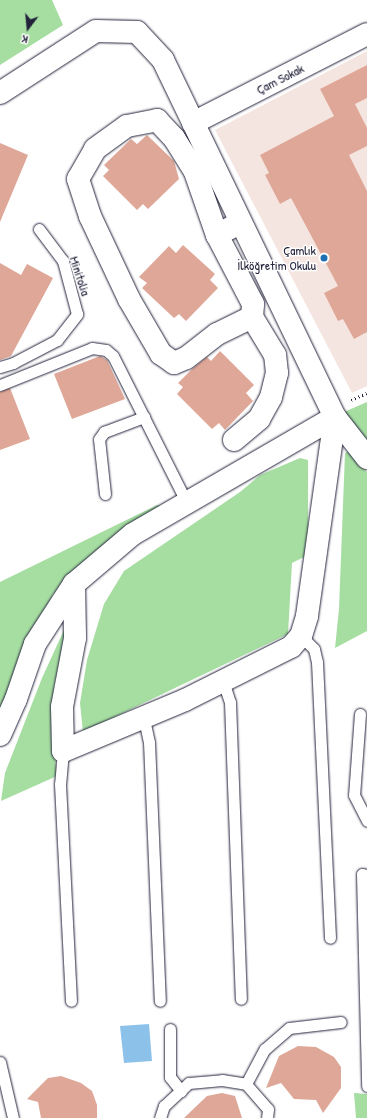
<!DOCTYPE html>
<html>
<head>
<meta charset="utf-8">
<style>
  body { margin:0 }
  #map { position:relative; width:367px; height:1118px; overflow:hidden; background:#fff; font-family:"Patrick Hand",sans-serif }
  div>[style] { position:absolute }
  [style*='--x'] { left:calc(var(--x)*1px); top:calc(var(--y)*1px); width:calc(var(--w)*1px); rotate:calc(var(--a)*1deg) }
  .built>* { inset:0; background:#f5e5e0 }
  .green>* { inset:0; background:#a6dda1 }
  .water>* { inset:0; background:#8cc1e9 }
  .building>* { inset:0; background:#dfa797 }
  .path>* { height:2.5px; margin-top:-1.25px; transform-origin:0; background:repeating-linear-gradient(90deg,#22223b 0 1px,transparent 0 4px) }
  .roads { filter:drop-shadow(0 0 1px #22223b) drop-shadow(0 0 1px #22223b) }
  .lane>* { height:11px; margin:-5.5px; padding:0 5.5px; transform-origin:5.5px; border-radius:5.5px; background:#fff }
  .street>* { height:22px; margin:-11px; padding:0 11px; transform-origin:11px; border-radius:11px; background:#fff }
  .dots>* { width:11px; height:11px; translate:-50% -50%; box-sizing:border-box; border:2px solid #fff; border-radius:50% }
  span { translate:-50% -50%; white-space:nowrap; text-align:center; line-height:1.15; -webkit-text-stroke:3px #fff; paint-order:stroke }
  .street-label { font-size:13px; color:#22223b }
  .poi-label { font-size:13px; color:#22223b }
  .right { translate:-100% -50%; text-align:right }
  .north { position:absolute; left:8px; top:8px; width:40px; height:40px; -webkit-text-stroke:3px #fff; paint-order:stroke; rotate:196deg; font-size:11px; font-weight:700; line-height:16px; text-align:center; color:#22223b }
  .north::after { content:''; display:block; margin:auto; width:14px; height:18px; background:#22223b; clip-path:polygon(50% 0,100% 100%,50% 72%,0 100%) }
</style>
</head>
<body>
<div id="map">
  <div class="built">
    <i style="clip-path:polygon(367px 51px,367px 386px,352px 393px,215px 130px)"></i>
  </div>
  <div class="green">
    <i style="clip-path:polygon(0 0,52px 0,63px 25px,0 65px)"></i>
    <i style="clip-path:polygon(367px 402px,367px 441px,344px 412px)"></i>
    <i style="clip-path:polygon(349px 451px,367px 472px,367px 631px,335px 648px,339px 609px,345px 453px)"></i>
    <i style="clip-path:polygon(300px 458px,308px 460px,308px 555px,292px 563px,288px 634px,83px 732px,80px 703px,87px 660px,104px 604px,124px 571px,240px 492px,260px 475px)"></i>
    <i style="clip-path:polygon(157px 505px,171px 507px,82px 566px,53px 594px,0 708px,0 582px)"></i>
    <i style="clip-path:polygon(69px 619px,54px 686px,52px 727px,57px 776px,1px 801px,5px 773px,42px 678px)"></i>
    <i style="clip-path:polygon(354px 1093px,367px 1094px,367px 1118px,356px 1118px)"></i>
  </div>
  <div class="water">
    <i style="clip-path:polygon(149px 1024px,152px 1061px,124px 1063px,120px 1026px)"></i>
  </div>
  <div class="building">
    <i style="clip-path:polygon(367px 65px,367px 98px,355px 104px,367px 128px,367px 146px,349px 155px,367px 191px,367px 332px,354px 339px,343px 319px,338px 321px,324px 293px,338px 286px,291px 198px,280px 204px,265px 175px,269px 173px,260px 155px,334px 116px,320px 89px)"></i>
    <i style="clip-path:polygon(147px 135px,174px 161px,179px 179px,148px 209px,143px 204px,137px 210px,103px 176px,109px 170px,104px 165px,131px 139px,137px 144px)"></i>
    <i style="clip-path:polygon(0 143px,28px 155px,0 222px)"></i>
    <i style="clip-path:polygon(183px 245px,215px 274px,210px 280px,218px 288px,186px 321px,179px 314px,174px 318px,142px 288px,147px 283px,139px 277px,169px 246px,176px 253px)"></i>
    <i style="clip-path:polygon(0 263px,21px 275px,27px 264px,53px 278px,11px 356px,0 360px)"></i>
    <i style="clip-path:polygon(220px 351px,254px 385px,246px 393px,253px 401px,225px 430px,219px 423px,212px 429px,177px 394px,183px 387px,178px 383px,192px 369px,207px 357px,211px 361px)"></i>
    <i style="clip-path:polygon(100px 356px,107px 360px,125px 399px,72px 419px,54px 374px)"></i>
    <i style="clip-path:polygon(10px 388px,30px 439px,0 450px,0 392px)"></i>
    <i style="clip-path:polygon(298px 1046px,316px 1047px,334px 1057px,341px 1067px,341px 1088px,323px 1113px,316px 1100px,294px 1099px,281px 1083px,266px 1088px,279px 1056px)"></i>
    <i style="clip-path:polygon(61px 1076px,81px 1083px,92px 1091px,97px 1105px,97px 1118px,41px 1118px,38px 1102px,27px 1099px,48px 1078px)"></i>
    <i style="clip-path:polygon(222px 1093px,235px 1096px,242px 1118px,184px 1118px,207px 1096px)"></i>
  </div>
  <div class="path">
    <i style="--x:351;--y:400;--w:17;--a:-24"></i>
  </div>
  <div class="roads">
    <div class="lane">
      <i style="--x:0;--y:367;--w:14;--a:-17"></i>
      <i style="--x:13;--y:363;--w:50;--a:-27.6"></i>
      <i style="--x:57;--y:340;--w:33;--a:-52"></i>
      <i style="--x:77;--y:314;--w:55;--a:-104.8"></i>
      <i style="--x:63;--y:261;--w:40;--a:-127"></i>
      <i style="--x:0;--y:385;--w:99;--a:-21.9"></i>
      <i style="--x:92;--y:348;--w:14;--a:8"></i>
      <i style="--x:106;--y:350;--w:9;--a:41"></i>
      <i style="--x:113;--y:356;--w:165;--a:63.3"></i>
      <i style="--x:105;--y:494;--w:55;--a:-96.2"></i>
      <i style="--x:99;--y:439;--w:9;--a:-54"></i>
      <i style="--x:104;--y:432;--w:43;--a:-20.6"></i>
      <i style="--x:301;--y:636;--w:18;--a:45"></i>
      <i style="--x:314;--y:649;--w:13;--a:77"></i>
      <i style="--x:317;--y:662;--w:276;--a:87.3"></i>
      <i style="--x:223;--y:681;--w:22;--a:72"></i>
      <i style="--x:230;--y:702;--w:297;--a:87.9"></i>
      <i style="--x:360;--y:714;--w:81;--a:94.2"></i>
      <i style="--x:354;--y:795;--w:29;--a:63"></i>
      <i style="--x:144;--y:719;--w:24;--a:78"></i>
      <i style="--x:149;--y:742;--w:259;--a:87.6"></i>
      <i style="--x:63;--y:751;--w:33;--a:95"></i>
      <i style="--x:60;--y:784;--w:217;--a:87.1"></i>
      <i style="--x:367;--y:875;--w:5;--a:-169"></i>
      <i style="--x:362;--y:874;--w:212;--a:88.6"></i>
      <i style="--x:170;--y:1029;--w:48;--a:90"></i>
      <i style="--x:170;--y:1077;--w:18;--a:52"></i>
      <i style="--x:0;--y:1062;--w:57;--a:76.9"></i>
      <i style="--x:246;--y:1084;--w:40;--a:-62"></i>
      <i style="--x:265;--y:1049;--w:32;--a:-41"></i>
      <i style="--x:289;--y:1028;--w:52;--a:-6.6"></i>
      <i style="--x:160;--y:1118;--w:13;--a:-72"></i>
      <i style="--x:164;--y:1106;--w:34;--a:-43"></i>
      <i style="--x:189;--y:1083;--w:33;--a:-5"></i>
      <i style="--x:222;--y:1080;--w:24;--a:9"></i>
      <i style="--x:246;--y:1084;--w:33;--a:49"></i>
      <i style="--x:268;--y:1109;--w:9;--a:96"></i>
    </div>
    <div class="street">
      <i style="--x:0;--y:93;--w:114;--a:-32.9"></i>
      <i style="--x:96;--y:31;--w:41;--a:1.4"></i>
      <i style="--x:137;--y:32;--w:38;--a:47"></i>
      <i style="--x:163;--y:60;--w:396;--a:64.3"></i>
      <i style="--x:335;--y:417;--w:52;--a:52"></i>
      <i style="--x:193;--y:123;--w:195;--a:-27.1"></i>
      <i style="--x:217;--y:235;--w:78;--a:62.4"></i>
      <i style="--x:253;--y:304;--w:13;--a:94"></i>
      <i style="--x:252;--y:317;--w:39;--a:154"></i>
      <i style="--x:217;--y:334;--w:39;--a:142"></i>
      <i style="--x:186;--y:358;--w:13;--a:157"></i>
      <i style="--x:174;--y:363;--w:16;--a:-145"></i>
      <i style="--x:161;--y:354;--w:64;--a:-120.2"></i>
      <i style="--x:129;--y:299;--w:92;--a:-115.2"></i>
      <i style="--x:90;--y:216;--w:39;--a:-108"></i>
      <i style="--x:78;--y:179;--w:34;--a:-60"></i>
      <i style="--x:95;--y:149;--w:39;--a:-36"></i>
      <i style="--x:127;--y:126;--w:31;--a:-11"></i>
      <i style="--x:157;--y:120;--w:25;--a:47"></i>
      <i style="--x:174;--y:138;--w:40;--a:58"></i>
      <i style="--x:195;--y:172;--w:67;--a:70.8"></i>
      <i style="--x:217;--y:235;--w:26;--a:-28"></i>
      <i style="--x:234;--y:440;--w:33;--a:-40"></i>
      <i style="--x:259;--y:419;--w:25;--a:-61"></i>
      <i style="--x:271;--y:397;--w:25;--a:-76"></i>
      <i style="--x:277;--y:373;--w:18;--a:-96"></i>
      <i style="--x:275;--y:355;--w:44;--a:-121.2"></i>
      <i style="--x:74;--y:584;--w:54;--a:88.9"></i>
      <i style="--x:75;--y:638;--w:70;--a:100.7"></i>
      <i style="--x:62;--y:707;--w:44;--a:88.7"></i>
      <i style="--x:63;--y:751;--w:132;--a:-22.7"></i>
      <i style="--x:185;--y:700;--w:119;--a:-26.6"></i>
      <i style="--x:291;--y:647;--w:15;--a:-48"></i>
      <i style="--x:301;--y:636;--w:21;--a:-73"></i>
      <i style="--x:307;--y:616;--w:201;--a:-82"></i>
      <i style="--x:0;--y:735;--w:39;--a:-66"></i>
      <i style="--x:16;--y:699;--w:58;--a:-70.9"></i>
      <i style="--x:35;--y:644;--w:72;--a:-57"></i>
      <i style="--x:74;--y:584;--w:77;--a:-40.3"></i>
      <i style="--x:133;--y:534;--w:233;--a:-30.1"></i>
    </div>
  </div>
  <div class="dots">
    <i style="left:324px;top:258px;background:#1f6fb2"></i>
  </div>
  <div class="street-label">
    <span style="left:280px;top:79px;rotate:-27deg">Çam Sokak</span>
    <span style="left:80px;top:276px;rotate:72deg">Minitolia</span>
  </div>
  <div class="poi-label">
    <span class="right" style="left:316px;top:258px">Çamlık<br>İlköğretim Okulu</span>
  </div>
  <div class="north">K</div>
</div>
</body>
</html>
